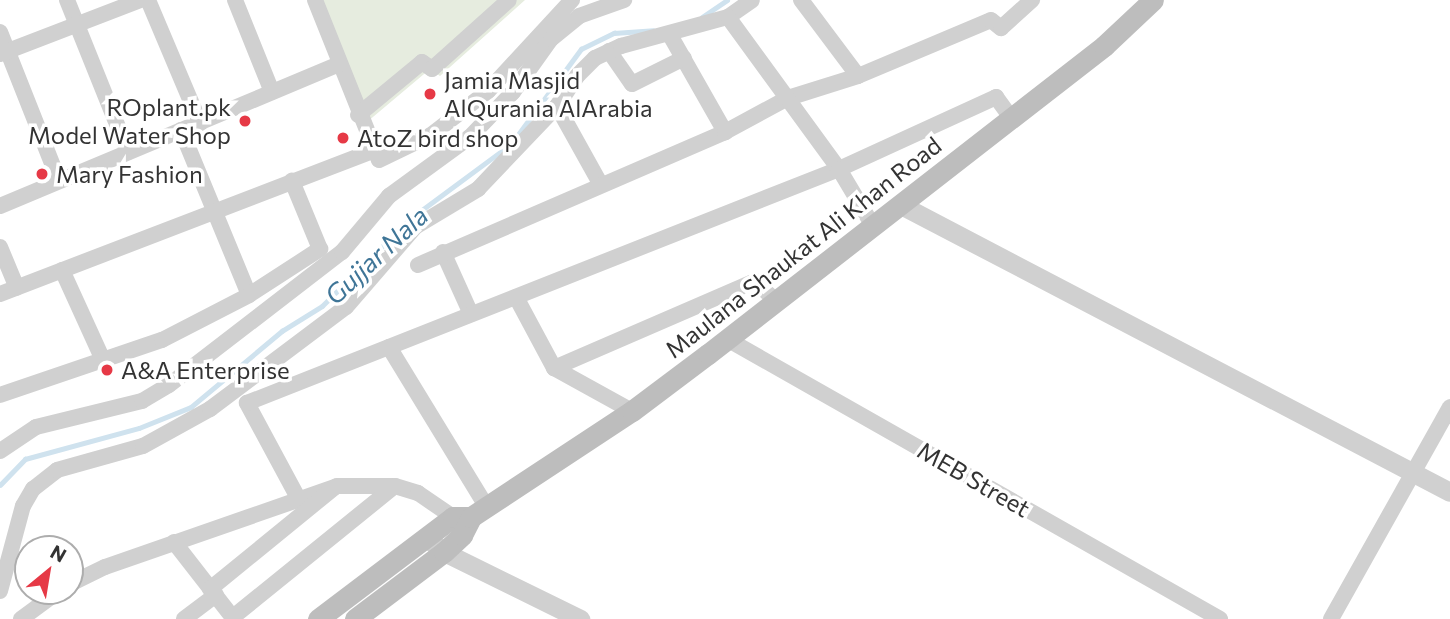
<!DOCTYPE html>
<html>
<head>
<meta charset="utf-8">
<style>
  body { margin:0 }
  #map { position:relative; width:1450px; height:619px; overflow:hidden; background:#fff; font-family:Commissioner,sans-serif }
  div>[style] { position:absolute }
  [style*='--x'] { left:calc(var(--x)*1px); top:calc(var(--y)*1px); width:calc(var(--w)*1px); rotate:calc(var(--a)*1deg) }
  .green>* { inset:0; background:#e6ecdf }
  .stream>* { height:4.5px; margin:-2.25px; padding:0 2.25px; transform-origin:2.25px; border-radius:2.25px; background:#cfe2ee }
  .minor>* { height:16px; margin:-8px; padding:0 8px; transform-origin:8px; border-radius:8px; background:#d0d0d0 }
  .tertiary>* { height:19px; margin:-9.5px; padding:0 9.5px; transform-origin:9.5px; border-radius:9.5px; background:#d0d0d0 }
  .secondary>* { height:21px; margin:-10.5px; padding:0 10.5px; transform-origin:10.5px; border-radius:10.5px; background:#bdbdbd }
  .dots>* { width:19px; height:19px; translate:-50% -50%; box-sizing:border-box; border:4px solid #fff; border-radius:50% }
  span { translate:-50% -50%; white-space:nowrap; text-align:center; line-height:1.15; -webkit-text-stroke:7px #fff; paint-order:stroke }
  .poi-label { font-size:24px; color:#333 }
  .left { translate:0 -50%; text-align:left }
  .right { translate:-100% -50%; text-align:right }
  .street-label { font-size:24px; color:#333 }
  .water-label { font-size:26px; color:#3f7597; font-style:italic }
  .north { position:absolute; left:14px; top:535px; width:70px; height:70px; box-sizing:border-box; background:#fff; border:2px solid #adadad; border-radius:50%; rotate:30deg; font-size:19px; font-weight:700; line-height:28px; text-align:center; color:#333 }
  .north::after { content:''; display:block; margin:auto; width:24px; height:32px; background:#e63946; clip-path:polygon(50% 0,100% 100%,50% 72%,0 100%) }
</style>
</head>
<body>
<div id="map">
  <div class="green">
    <i style="clip-path:polygon(321px 0,525px 0,440px 76px,430px 69px,367px 122px)"></i>
  </div>
  <div class="stream">
    <i style="--x:702;--y:17;--w:30;--a:-34"></i>
    <i style="--x:0;--y:485;--w:36;--a:-46"></i>
    <i style="--x:25;--y:459;--w:118;--a:-15.2"></i>
    <i style="--x:139;--y:428;--w:56;--a:-22"></i>
    <i style="--x:191;--y:407;--w:119;--a:-39.9"></i>
    <i style="--x:282;--y:331;--w:47;--a:-32"></i>
    <i style="--x:322;--y:306;--w:125;--a:-44.7"></i>
    <i style="--x:411;--y:218;--w:124;--a:-36.5"></i>
    <i style="--x:511;--y:144;--w:118;--a:-53.6"></i>
    <i style="--x:581;--y:49;--w:37;--a:-26"></i>
    <i style="--x:614;--y:33;--w:39;--a:-4"></i>
  </div>
  <div class="minor">
    <i style="--x:67;--y:0;--w:164;--a:68.1"></i>
    <i style="--x:148;--y:0;--w:134;--a:67.1"></i>
    <i style="--x:235;--y:0;--w:99;--a:68.1"></i>
    <i style="--x:315;--y:0;--w:172;--a:68.2"></i>
    <i style="--x:379;--y:160;--w:58;--a:-25.7"></i>
    <i style="--x:431;--y:135;--w:72;--a:-37.7"></i>
    <i style="--x:488;--y:91;--w:124;--a:-47.3"></i>
    <i style="--x:801;--y:0;--w:95;--a:53.1"></i>
    <i style="--x:728;--y:17;--w:29;--a:-35"></i>
    <i style="--x:0;--y:32;--w:160;--a:68.4"></i>
    <i style="--x:670;--y:35;--w:112;--a:60.4"></i>
    <i style="--x:609;--y:51;--w:40;--a:55.1"></i>
    <i style="--x:632;--y:84;--w:58;--a:-26.6"></i>
    <i style="--x:0;--y:54;--w:151;--a:-21"></i>
    <i style="--x:557;--y:106;--w:90;--a:60.9"></i>
    <i style="--x:358;--y:115;--w:83;--a:-39.6"></i>
    <i style="--x:422;--y:62;--w:12;--a:35"></i>
    <i style="--x:432;--y:69;--w:103;--a:-41.9"></i>
    <i style="--x:181;--y:130;--w:178;--a:67.6"></i>
    <i style="--x:0;--y:206;--w:368;--a:-22.7"></i>
    <i style="--x:0;--y:247;--w:44;--a:67.5"></i>
    <i style="--x:443;--y:252;--w:68;--a:65.7"></i>
    <i style="--x:418;--y:265;--w:335;--a:-23.4"></i>
    <i style="--x:725;--y:132;--w:72;--a:-28.4"></i>
    <i style="--x:788;--y:98;--w:73;--a:-17.4"></i>
    <i style="--x:858;--y:76;--w:144;--a:-22.8"></i>
    <i style="--x:991;--y:20;--w:13;--a:39"></i>
    <i style="--x:1001;--y:28;--w:42;--a:-42.1"></i>
    <i style="--x:62;--y:270;--w:99;--a:65.5"></i>
    <i style="--x:0;--y:294;--w:399;--a:-21"></i>
    <i style="--x:516;--y:297;--w:81;--a:61.8"></i>
    <i style="--x:554;--y:368;--w:89;--a:28.9"></i>
    <i style="--x:727;--y:339;--w:567;--a:29.59"></i>
    <i style="--x:389;--y:347;--w:186;--a:58.6"></i>
    <i style="--x:554;--y:368;--w:219;--a:-23.4"></i>
    <i style="--x:755;--y:281;--w:29;--a:44"></i>
    <i style="--x:0;--y:395;--w:171;--a:-18.8"></i>
    <i style="--x:162;--y:340;--w:98;--a:-27.3"></i>
    <i style="--x:249;--y:295;--w:85;--a:-32.9"></i>
    <i style="--x:320;--y:249;--w:74;--a:-112.4"></i>
    <i style="--x:0;--y:451;--w:43;--a:-33.7"></i>
    <i style="--x:36;--y:427;--w:109;--a:-13.8"></i>
    <i style="--x:142;--y:401;--w:31;--a:-31"></i>
    <i style="--x:169;--y:385;--w:218;--a:-37.6"></i>
    <i style="--x:342;--y:252;--w:73;--a:-50"></i>
    <i style="--x:389;--y:196;--w:100;--a:-36.1"></i>
    <i style="--x:470;--y:137;--w:62;--a:-46.3"></i>
    <i style="--x:513;--y:92;--w:65;--a:-54.4"></i>
    <i style="--x:551;--y:39;--w:36;--a:-39"></i>
    <i style="--x:579;--y:16;--w:48;--a:-19.6"></i>
    <i style="--x:297;--y:496;--w:106;--a:-118.3"></i>
    <i style="--x:247;--y:403;--w:637;--a:-21.57"></i>
    <i style="--x:839;--y:169;--w:173;--a:-24.6"></i>
    <i style="--x:996;--y:97;--w:27;--a:54"></i>
    <i style="--x:174;--y:542;--w:98;--a:52.1"></i>
    <i style="--x:70;--y:584;--w:39;--a:-26"></i>
    <i style="--x:105;--y:567;--w:246;--a:-19.2"></i>
    <i style="--x:337;--y:486;--w:58;--a:0"></i>
    <i style="--x:395;--y:486;--w:24;--a:17"></i>
    <i style="--x:418;--y:493;--w:42;--a:34.4"></i>
    <i style="--x:210;--y:589;--w:161;--a:-39.2"></i>
    <i style="--x:0;--y:591;--w:88;--a:-74.9"></i>
    <i style="--x:23;--y:506;--w:20;--a:-60"></i>
    <i style="--x:33;--y:489;--w:31;--a:-38"></i>
    <i style="--x:57;--y:470;--w:89;--a:-15.6"></i>
    <i style="--x:143;--y:446;--w:77;--a:-28.9"></i>
    <i style="--x:210;--y:409;--w:170;--a:-36.9"></i>
    <i style="--x:346;--y:307;--w:106;--a:-49.2"></i>
    <i style="--x:415;--y:227;--w:74;--a:-31.1"></i>
    <i style="--x:478;--y:189;--w:115;--a:-46.4"></i>
    <i style="--x:557;--y:106;--w:37;--a:-56"></i>
    <i style="--x:578;--y:75;--w:24;--a:-45"></i>
    <i style="--x:595;--y:58;--w:29;--a:-25"></i>
    <i style="--x:621;--y:46;--w:111;--a:-15.2"></i>
    <i style="--x:728;--y:17;--w:188;--a:53.9"></i>
    <i style="--x:839;--y:169;--w:66;--a:59.2"></i>
    <i style="--x:233;--y:617;--w:208;--a:-39"></i>
    <i style="--x:21;--y:619;--w:47;--a:-36.4"></i>
    <i style="--x:184;--y:619;--w:40;--a:-37"></i>
    <i style="--x:1331;--y:619;--w:243;--a:-60.7"></i>
  </div>
  <div class="tertiary">
    <i style="--x:901;--y:205;--w:619;--a:27.6"></i>
    <i style="--x:427;--y:538;--w:22;--a:39"></i>
    <i style="--x:444;--y:552;--w:152;--a:26.2"></i>
  </div>
  <div class="secondary">
    <i style="--x:318;--y:619;--w:169;--a:-37.1"></i>
    <i style="--x:453;--y:517;--w:18;--a:0"></i>
    <i style="--x:355;--y:619;--w:111;--a:-37"></i>
    <i style="--x:444;--y:552;--w:25;--a:-43"></i>
    <i style="--x:462;--y:535;--w:20;--a:-63"></i>
    <i style="--x:471;--y:517;--w:193;--a:-33.4"></i>
    <i style="--x:632;--y:411;--w:95;--a:-36.9"></i>
    <i style="--x:708;--y:354;--w:502;--a:-37.87"></i>
    <i style="--x:1104;--y:46;--w:67;--a:-43.2"></i>
  </div>
  <div class="dots">
    <i style="left:430px;top:94px;background:#e63946"></i>
    <i style="left:245px;top:121px;background:#e63946"></i>
    <i style="left:343px;top:138px;background:#e63946"></i>
    <i style="left:42px;top:174px;background:#e63946"></i>
    <i style="left:107px;top:370px;background:#e63946"></i>
  </div>
  <div class="poi-label">
    <span class="left" style="left:444px;top:94px">Jamia Masjid<br>AlQurania AlArabia</span>
    <span class="right" style="left:231px;top:121px">ROplant.pk<br>Model Water Shop</span>
    <span class="left" style="left:357px;top:138px">AtoZ bird shop</span>
    <span class="left" style="left:56px;top:174px">Mary Fashion</span>
    <span class="left" style="left:121px;top:370px">A&amp;A Enterprise</span>
  </div>
  <div class="street-label">
    <span style="left:803px;top:247px;rotate:-38deg">Maulana Shaukat Ali Khan Road</span>
    <span style="left:974px;top:479px;rotate:30deg">MEB Street</span>
  </div>
  <div class="water-label">
    <span style="left:376px;top:255px;rotate:-43deg">Gujjar Nala</span>
  </div>
  <div class="north">N</div>
</div>
</body>
</html>
